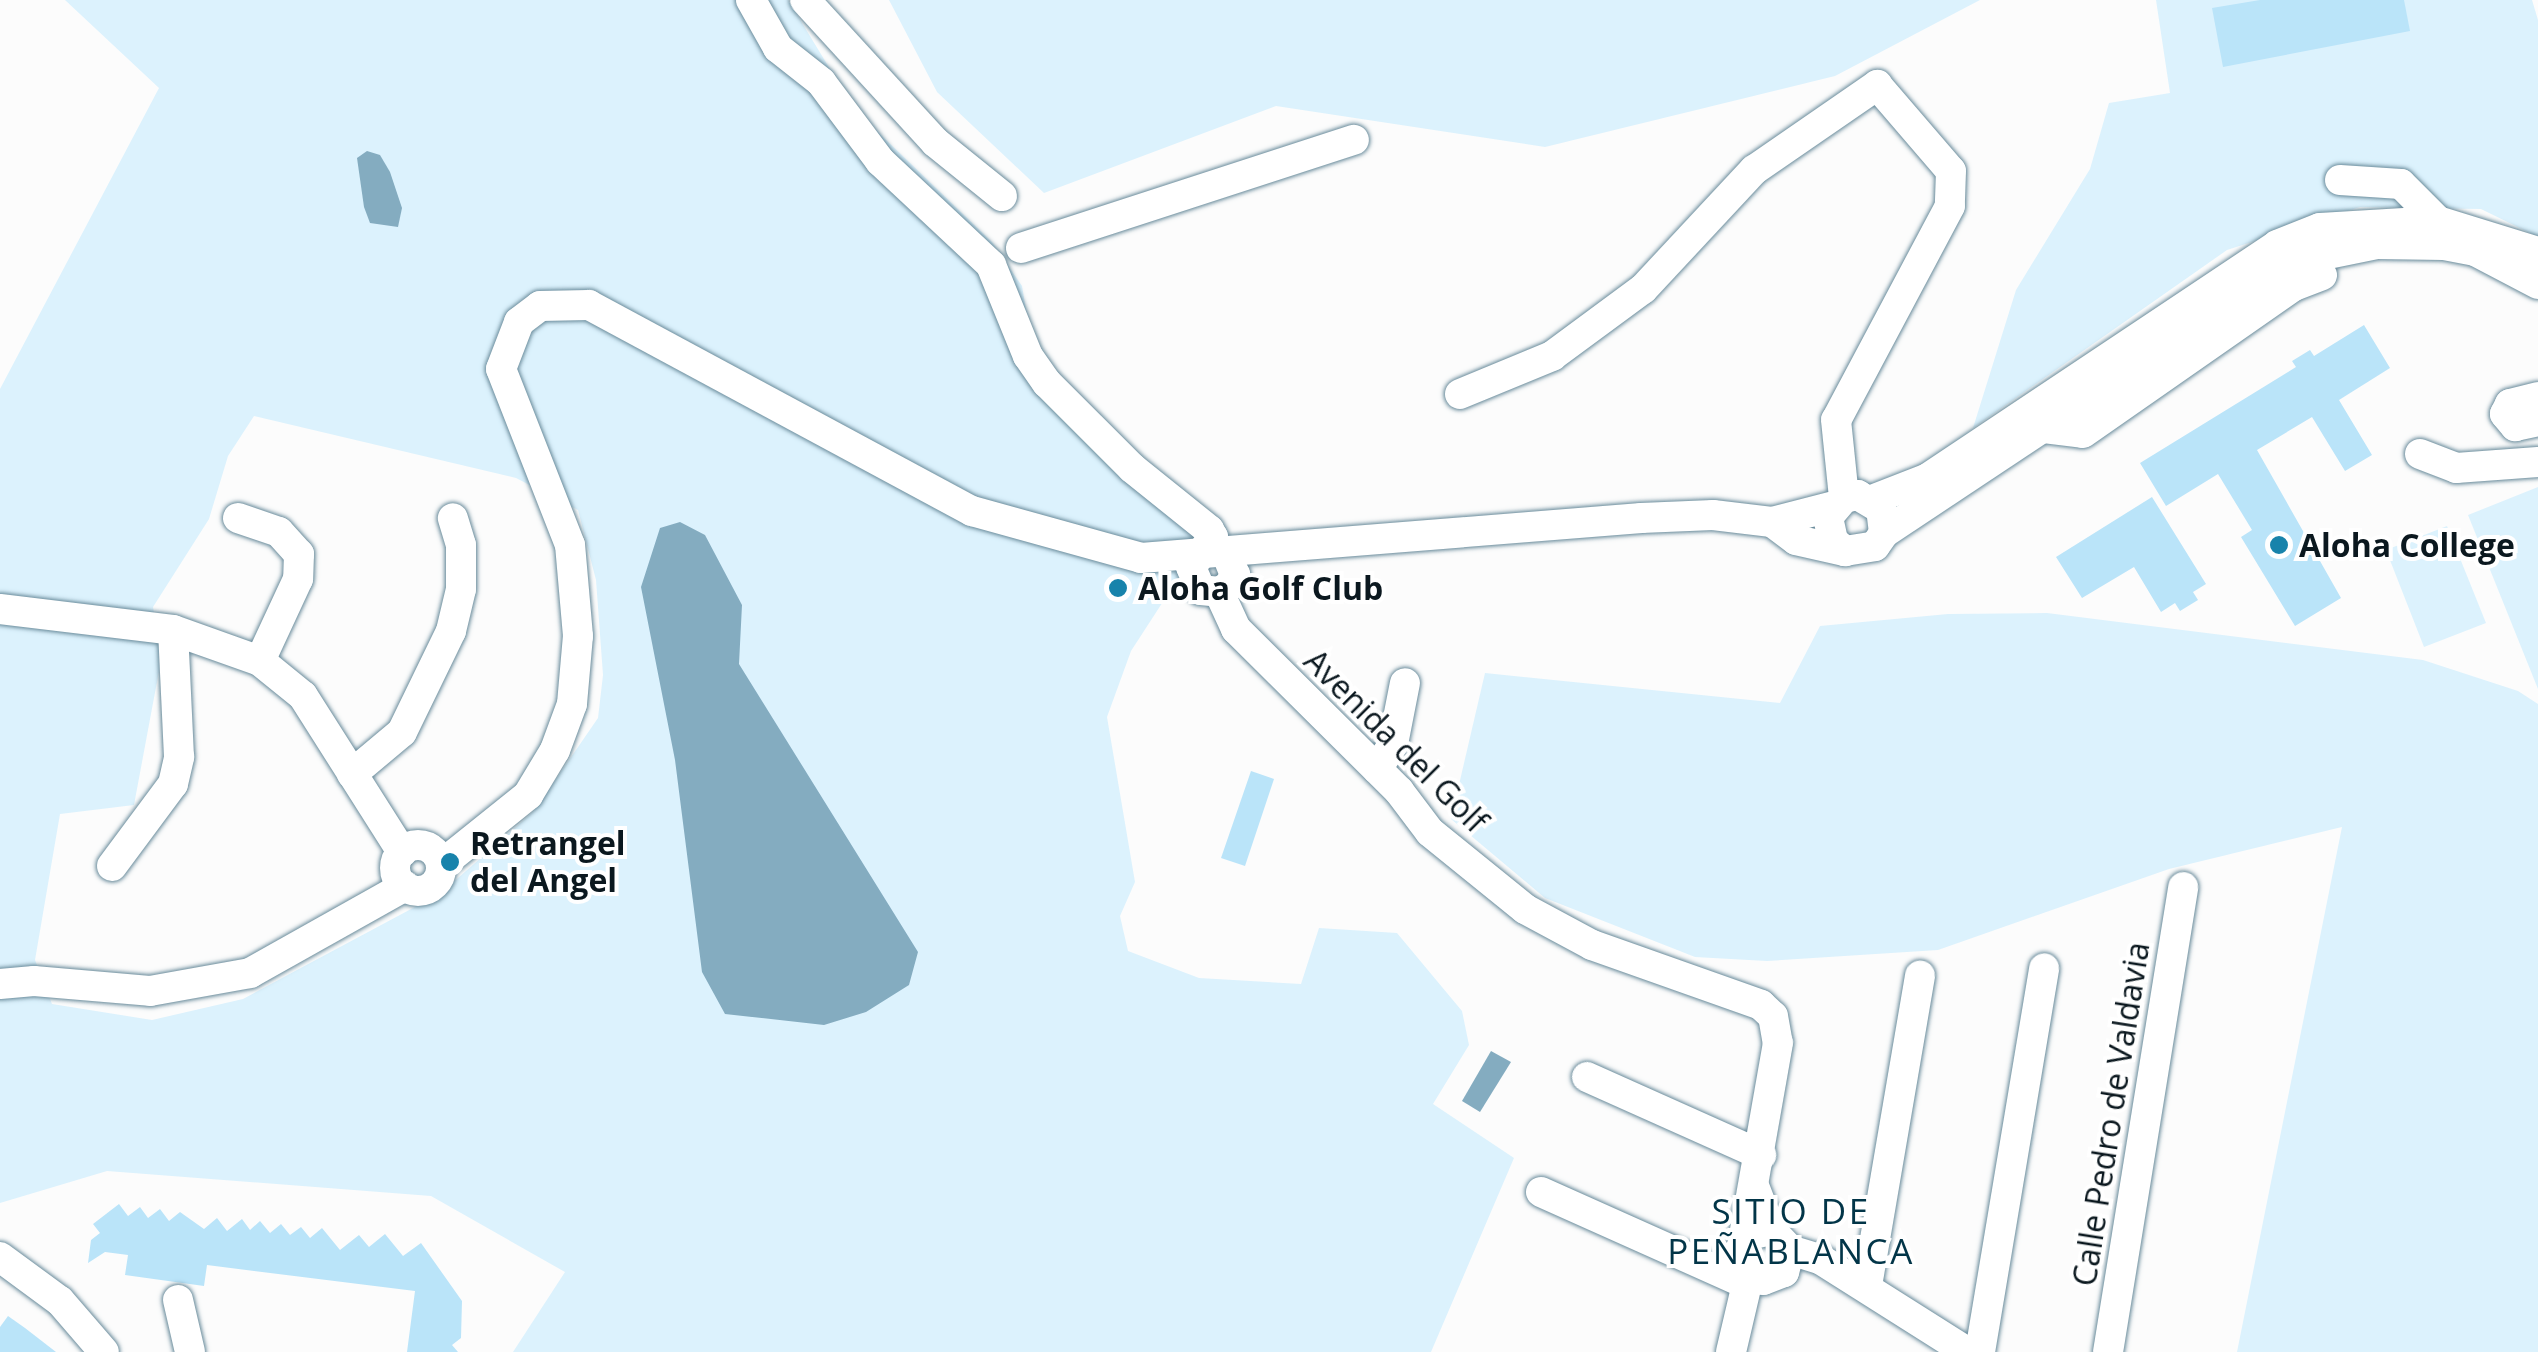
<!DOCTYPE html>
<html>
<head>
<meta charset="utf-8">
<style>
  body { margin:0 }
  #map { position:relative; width:2538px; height:1352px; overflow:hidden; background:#fcfcfc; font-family:"Open Sans",sans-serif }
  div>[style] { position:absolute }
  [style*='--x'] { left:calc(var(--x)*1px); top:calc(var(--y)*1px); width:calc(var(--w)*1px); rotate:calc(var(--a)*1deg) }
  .green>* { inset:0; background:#dcf2fd }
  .water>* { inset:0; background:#84acc0 }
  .building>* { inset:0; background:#bae4f9 }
  .roads { filter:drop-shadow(0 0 2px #698b9b) drop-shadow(0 0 2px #698b9b) }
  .minor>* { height:30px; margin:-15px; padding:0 15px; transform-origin:15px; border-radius:15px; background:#fff }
  .minor>.ring { margin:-15px; padding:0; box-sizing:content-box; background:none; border:30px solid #fff; border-radius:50% }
  .dots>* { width:28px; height:28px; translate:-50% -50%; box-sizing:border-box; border:5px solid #fff; border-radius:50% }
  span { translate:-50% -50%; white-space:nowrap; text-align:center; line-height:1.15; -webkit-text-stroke:8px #fff; paint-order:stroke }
  .poi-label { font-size:32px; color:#0b181f; font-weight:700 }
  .left { translate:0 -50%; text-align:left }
  .street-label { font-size:32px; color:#0b181f }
  .neighbourhood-label { font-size:35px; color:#023548; letter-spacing:2.5px }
</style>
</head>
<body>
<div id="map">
  <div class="green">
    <i style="clip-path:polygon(evenodd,65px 0,788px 0,855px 110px,992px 242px,1022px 286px,1038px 379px,1205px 537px,1131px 651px,1107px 717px,1135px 882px,1120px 916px,1128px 951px,1199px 978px,1301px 984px,1319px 928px,1397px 933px,1462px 1011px,1469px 1045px,1433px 1104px,1514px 1158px,1431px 1352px,513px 1352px,565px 1272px,431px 1196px,107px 1171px,0 1203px,0 389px,159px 88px,65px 0,254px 416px,516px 478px,578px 510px,596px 580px,603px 675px,598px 718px,534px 811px,441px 893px,243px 999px,152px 1020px,52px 1004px,35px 960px,60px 814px,134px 805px,162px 655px,153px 607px,209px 519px,228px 456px,254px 416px)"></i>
    <i style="clip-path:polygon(889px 0,1980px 0,1835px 76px,1545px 147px,1276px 106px,1044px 193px,937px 92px)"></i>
    <i style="clip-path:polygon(2156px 0,2532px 0,2538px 20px,2538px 237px,2481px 209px,2360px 207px,2227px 250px,1973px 428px,2016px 290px,2090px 169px,2109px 103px,2170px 93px)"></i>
    <i style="clip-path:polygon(2538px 487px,2538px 689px,2468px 515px)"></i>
    <i style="clip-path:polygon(2447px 526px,2486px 623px,2424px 647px,2386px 550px)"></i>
    <i style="clip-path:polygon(2047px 613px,2423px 660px,2518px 691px,2538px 704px,2538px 1352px,2237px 1352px,2342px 827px,2169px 869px,1938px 950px,1767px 961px,1695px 957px,1545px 898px,1451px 819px,1485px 673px,1780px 703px,1820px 626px,1948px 614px)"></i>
  </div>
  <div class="water">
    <i style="clip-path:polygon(367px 151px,380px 155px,390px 172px,402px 208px,398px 227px,370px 223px,364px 207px,357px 158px)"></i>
    <i style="clip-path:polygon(680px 522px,705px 535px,742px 605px,739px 664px,918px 952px,909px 985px,866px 1012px,824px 1025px,725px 1014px,702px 972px,675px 760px,641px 587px,660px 528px)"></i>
    <i style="clip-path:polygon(1491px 1051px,1511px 1062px,1480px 1112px,1462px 1101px)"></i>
  </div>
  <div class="building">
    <i style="clip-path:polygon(2260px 0,2404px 0,2410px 31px,2223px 67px,2212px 8px)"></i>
    <i style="clip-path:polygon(2364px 325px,2390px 368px,2339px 400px,2372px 455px,2345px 471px,2312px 417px,2257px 450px,2341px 598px,2295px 626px,2241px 537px,2252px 530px,2218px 474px,2166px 506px,2140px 463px,2296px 367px,2292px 361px,2310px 350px,2314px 356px)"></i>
    <i style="clip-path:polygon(2152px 497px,2206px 584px,2193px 592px,2198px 600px,2180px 611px,2175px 603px,2161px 612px,2134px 567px,2082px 598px,2056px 557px)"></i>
    <i style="clip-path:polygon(1251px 771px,1274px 779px,1245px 866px,1221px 858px)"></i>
    <i style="clip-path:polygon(119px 1204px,128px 1216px,140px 1207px,148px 1218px,160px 1209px,169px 1221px,180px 1212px,204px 1229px,217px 1218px,227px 1231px,242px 1219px,250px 1230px,260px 1221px,270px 1233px,281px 1224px,290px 1235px,301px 1227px,310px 1238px,322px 1228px,340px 1250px,359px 1235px,369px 1247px,385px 1234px,403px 1256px,421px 1243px,462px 1301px,461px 1338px,452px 1345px,458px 1352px,407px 1352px,415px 1291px,207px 1265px,204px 1286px,125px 1275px,128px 1255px,105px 1252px,88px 1263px,91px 1240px,100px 1233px,93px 1224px)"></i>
    <i style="clip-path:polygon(8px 1316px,25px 1328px,56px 1352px,0 1352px,0 1327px)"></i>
  </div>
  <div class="roads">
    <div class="minor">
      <i style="--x:751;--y:0;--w:55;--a:60.6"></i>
      <i style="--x:778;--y:48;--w:55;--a:38.3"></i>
      <i style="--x:821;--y:82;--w:99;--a:53.2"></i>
      <i style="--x:880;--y:161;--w:152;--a:43.1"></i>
      <i style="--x:991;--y:265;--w:98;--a:67.9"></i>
      <i style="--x:1028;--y:356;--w:33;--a:55"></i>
      <i style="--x:1047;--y:383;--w:120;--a:45"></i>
      <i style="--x:1132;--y:468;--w:99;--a:38.8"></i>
      <i style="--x:1209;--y:530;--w:8;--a:60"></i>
      <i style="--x:1213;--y:537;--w:37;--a:126"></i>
      <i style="--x:1191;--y:567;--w:25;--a:67"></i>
      <i style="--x:1201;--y:590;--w:18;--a:6"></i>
      <i style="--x:1219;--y:592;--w:12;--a:-31"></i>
      <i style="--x:1229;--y:586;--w:13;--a:-61"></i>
      <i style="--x:1235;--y:575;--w:24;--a:-112"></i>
      <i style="--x:805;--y:0;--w:193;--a:47.5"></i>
      <i style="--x:935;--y:142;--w:86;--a:38.9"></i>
      <i style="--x:2340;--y:180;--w:61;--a:3.8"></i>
      <i style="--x:2401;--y:184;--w:52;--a:45"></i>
      <i style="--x:1021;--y:248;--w:350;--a:-18"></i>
      <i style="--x:1460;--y:394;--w:100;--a:-22.4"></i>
      <i style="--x:1552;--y:356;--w:113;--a:-36.4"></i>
      <i style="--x:1643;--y:289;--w:163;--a:-47"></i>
      <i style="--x:1754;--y:170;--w:150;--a:-34.6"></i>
      <i style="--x:1877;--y:85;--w:113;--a:49.3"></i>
      <i style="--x:1951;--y:171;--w:35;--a:92"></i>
      <i style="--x:1950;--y:206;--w:242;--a:118"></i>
      <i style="--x:1836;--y:420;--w:78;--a:84.1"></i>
      <i style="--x:2538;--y:397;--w:29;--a:166"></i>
      <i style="--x:2510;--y:404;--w:11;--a:117"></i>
      <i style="--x:2505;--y:414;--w:16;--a:50"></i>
      <i style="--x:2515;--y:426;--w:24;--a:-12"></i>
      <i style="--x:2044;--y:428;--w:39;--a:7"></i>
      <i style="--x:2083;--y:433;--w:257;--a:-34.9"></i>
      <i style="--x:2294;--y:286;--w:30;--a:-21"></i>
      <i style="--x:2420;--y:454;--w:39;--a:21"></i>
      <i style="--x:2456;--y:468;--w:82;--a:-4.2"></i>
      <i style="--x:1872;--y:500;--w:60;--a:-21.4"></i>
      <i style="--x:1928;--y:478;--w:420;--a:-33.7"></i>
      <i style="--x:2277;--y:245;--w:46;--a:-21.6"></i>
      <i style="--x:2320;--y:228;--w:118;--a:-3.4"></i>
      <i style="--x:2438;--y:221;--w:105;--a:17.2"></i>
      <i style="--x:238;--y:518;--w:43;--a:18.9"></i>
      <i style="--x:279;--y:532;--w:30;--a:48"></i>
      <i style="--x:299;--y:554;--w:25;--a:92"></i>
      <i style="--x:298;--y:579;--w:90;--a:114.9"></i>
      <i style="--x:1772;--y:522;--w:30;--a:37"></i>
      <i style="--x:1796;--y:540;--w:50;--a:12.7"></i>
      <i style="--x:1884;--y:533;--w:24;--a:-97"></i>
      <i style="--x:1881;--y:509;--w:27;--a:-149"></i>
      <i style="--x:1858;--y:495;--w:14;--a:168"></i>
      <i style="--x:1844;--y:498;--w:25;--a:130"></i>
      <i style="--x:1828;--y:517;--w:25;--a:78"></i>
      <i style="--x:1833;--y:541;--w:16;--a:40"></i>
      <i style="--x:1845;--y:551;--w:30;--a:-9"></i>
      <i style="--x:1875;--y:546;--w:16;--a:-55"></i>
      <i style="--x:1884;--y:533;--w:470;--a:-33.6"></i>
      <i style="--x:2276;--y:273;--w:45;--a:-22"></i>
      <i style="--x:2318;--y:256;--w:60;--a:-11.5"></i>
      <i style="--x:2377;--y:244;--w:67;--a:0.9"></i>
      <i style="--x:2444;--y:245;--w:32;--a:11"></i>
      <i style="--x:2475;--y:251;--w:71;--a:27.6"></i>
      <i style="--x:1219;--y:592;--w:41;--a:65.3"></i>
      <i style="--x:1236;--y:629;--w:230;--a:44.8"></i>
      <i style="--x:1399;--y:791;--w:51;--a:52.9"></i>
      <i style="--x:1430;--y:832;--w:122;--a:39"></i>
      <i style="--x:1525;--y:909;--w:76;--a:28.2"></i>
      <i style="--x:1592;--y:945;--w:179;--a:19.5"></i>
      <i style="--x:1761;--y:1005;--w:16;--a:43"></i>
      <i style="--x:1773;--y:1016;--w:27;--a:80"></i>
      <i style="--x:1778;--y:1043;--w:202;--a:100"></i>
      <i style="--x:0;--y:609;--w:174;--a:6.9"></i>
      <i style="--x:173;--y:630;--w:92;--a:19.6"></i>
      <i style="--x:260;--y:661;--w:55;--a:39.1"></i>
      <i style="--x:303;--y:696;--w:185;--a:57.6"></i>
      <i style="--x:1377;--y:769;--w:30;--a:-57"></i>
      <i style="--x:1393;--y:744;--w:62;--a:-78.9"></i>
      <i style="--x:352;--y:774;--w:65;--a:-40"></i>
      <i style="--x:402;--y:732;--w:112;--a:-64.1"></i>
      <i style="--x:451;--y:631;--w:43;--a:-76.6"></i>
      <i style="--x:461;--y:589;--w:44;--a:-90"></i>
      <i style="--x:461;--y:545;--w:28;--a:-107"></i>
      <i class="ring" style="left:395px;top:845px;width:16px;height:16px"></i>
      <i style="--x:441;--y:865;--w:112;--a:-38.8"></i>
      <i style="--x:528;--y:795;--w:52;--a:-59"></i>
      <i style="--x:555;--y:750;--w:49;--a:-69.7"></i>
      <i style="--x:572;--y:704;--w:68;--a:-85"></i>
      <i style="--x:578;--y:636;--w:91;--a:-95"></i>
      <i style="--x:570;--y:545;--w:189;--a:-111.4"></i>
      <i style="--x:501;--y:369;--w:50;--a:-69"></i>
      <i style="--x:519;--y:322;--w:26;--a:-37"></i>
      <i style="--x:540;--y:306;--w:49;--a:-1.2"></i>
      <i style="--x:589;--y:305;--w:435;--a:28.3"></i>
      <i style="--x:972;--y:511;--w:175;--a:15.5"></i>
      <i style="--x:1141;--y:558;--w:502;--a:-4.57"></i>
      <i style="--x:1641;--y:518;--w:72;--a:-2.4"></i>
      <i style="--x:1713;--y:515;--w:59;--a:6.8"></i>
      <i style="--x:1772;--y:522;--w:64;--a:-14.5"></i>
      <i style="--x:112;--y:866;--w:102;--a:-53.4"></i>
      <i style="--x:173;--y:784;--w:28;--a:-77"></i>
      <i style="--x:179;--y:757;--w:127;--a:-92.7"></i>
      <i style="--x:0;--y:984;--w:34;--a:-5"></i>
      <i style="--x:34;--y:981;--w:116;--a:4.9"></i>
      <i style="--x:150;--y:991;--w:102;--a:-10.2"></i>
      <i style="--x:250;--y:973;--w:178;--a:-29.3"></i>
      <i style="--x:1587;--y:1077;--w:191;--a:24.1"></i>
      <i style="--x:1754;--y:1186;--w:47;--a:68.9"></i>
      <i style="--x:1771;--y:1230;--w:28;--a:46"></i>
      <i style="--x:1790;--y:1250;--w:23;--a:105"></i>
      <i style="--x:1784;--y:1272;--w:22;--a:159"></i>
      <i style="--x:1763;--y:1280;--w:23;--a:-149"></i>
      <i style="--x:1743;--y:1268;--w:18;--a:-99"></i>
      <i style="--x:1740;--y:1250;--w:17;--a:-62"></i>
      <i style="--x:1748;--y:1235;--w:24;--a:-12"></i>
      <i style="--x:1541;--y:1192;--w:226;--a:24.1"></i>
      <i style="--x:1790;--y:1250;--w:31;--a:17"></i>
      <i style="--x:1820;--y:1259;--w:174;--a:32.3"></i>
      <i style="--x:0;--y:1257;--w:74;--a:36.3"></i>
      <i style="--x:60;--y:1301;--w:67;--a:49.2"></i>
      <i style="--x:1867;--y:1286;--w:315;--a:-80.3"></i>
      <i style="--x:178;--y:1300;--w:53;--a:77"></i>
      <i style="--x:1731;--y:1352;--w:79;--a:-76.8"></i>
      <i style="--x:1980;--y:1352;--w:389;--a:-80.5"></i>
      <i style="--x:2108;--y:1352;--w:471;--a:-80.8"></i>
    </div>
  </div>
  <div class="dots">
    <i style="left:2279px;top:545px;background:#1883ab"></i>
    <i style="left:1118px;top:588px;background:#1883ab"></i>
    <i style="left:450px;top:862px;background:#1883ab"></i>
  </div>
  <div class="poi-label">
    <span class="left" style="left:2299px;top:545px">Aloha College</span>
    <span class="left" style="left:1138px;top:588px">Aloha Golf Club</span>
    <span class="left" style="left:470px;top:862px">Retrangel<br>del Angel</span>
  </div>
  <div class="street-label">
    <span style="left:1396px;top:741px;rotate:45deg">Avenida del Golf</span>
    <span style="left:2111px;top:1114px;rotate:-81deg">Calle Pedro de Valdavia</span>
  </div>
  <div class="neighbourhood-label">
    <span style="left:1791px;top:1231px">SITIO DE<br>PEÑABLANCA</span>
  </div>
</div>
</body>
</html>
